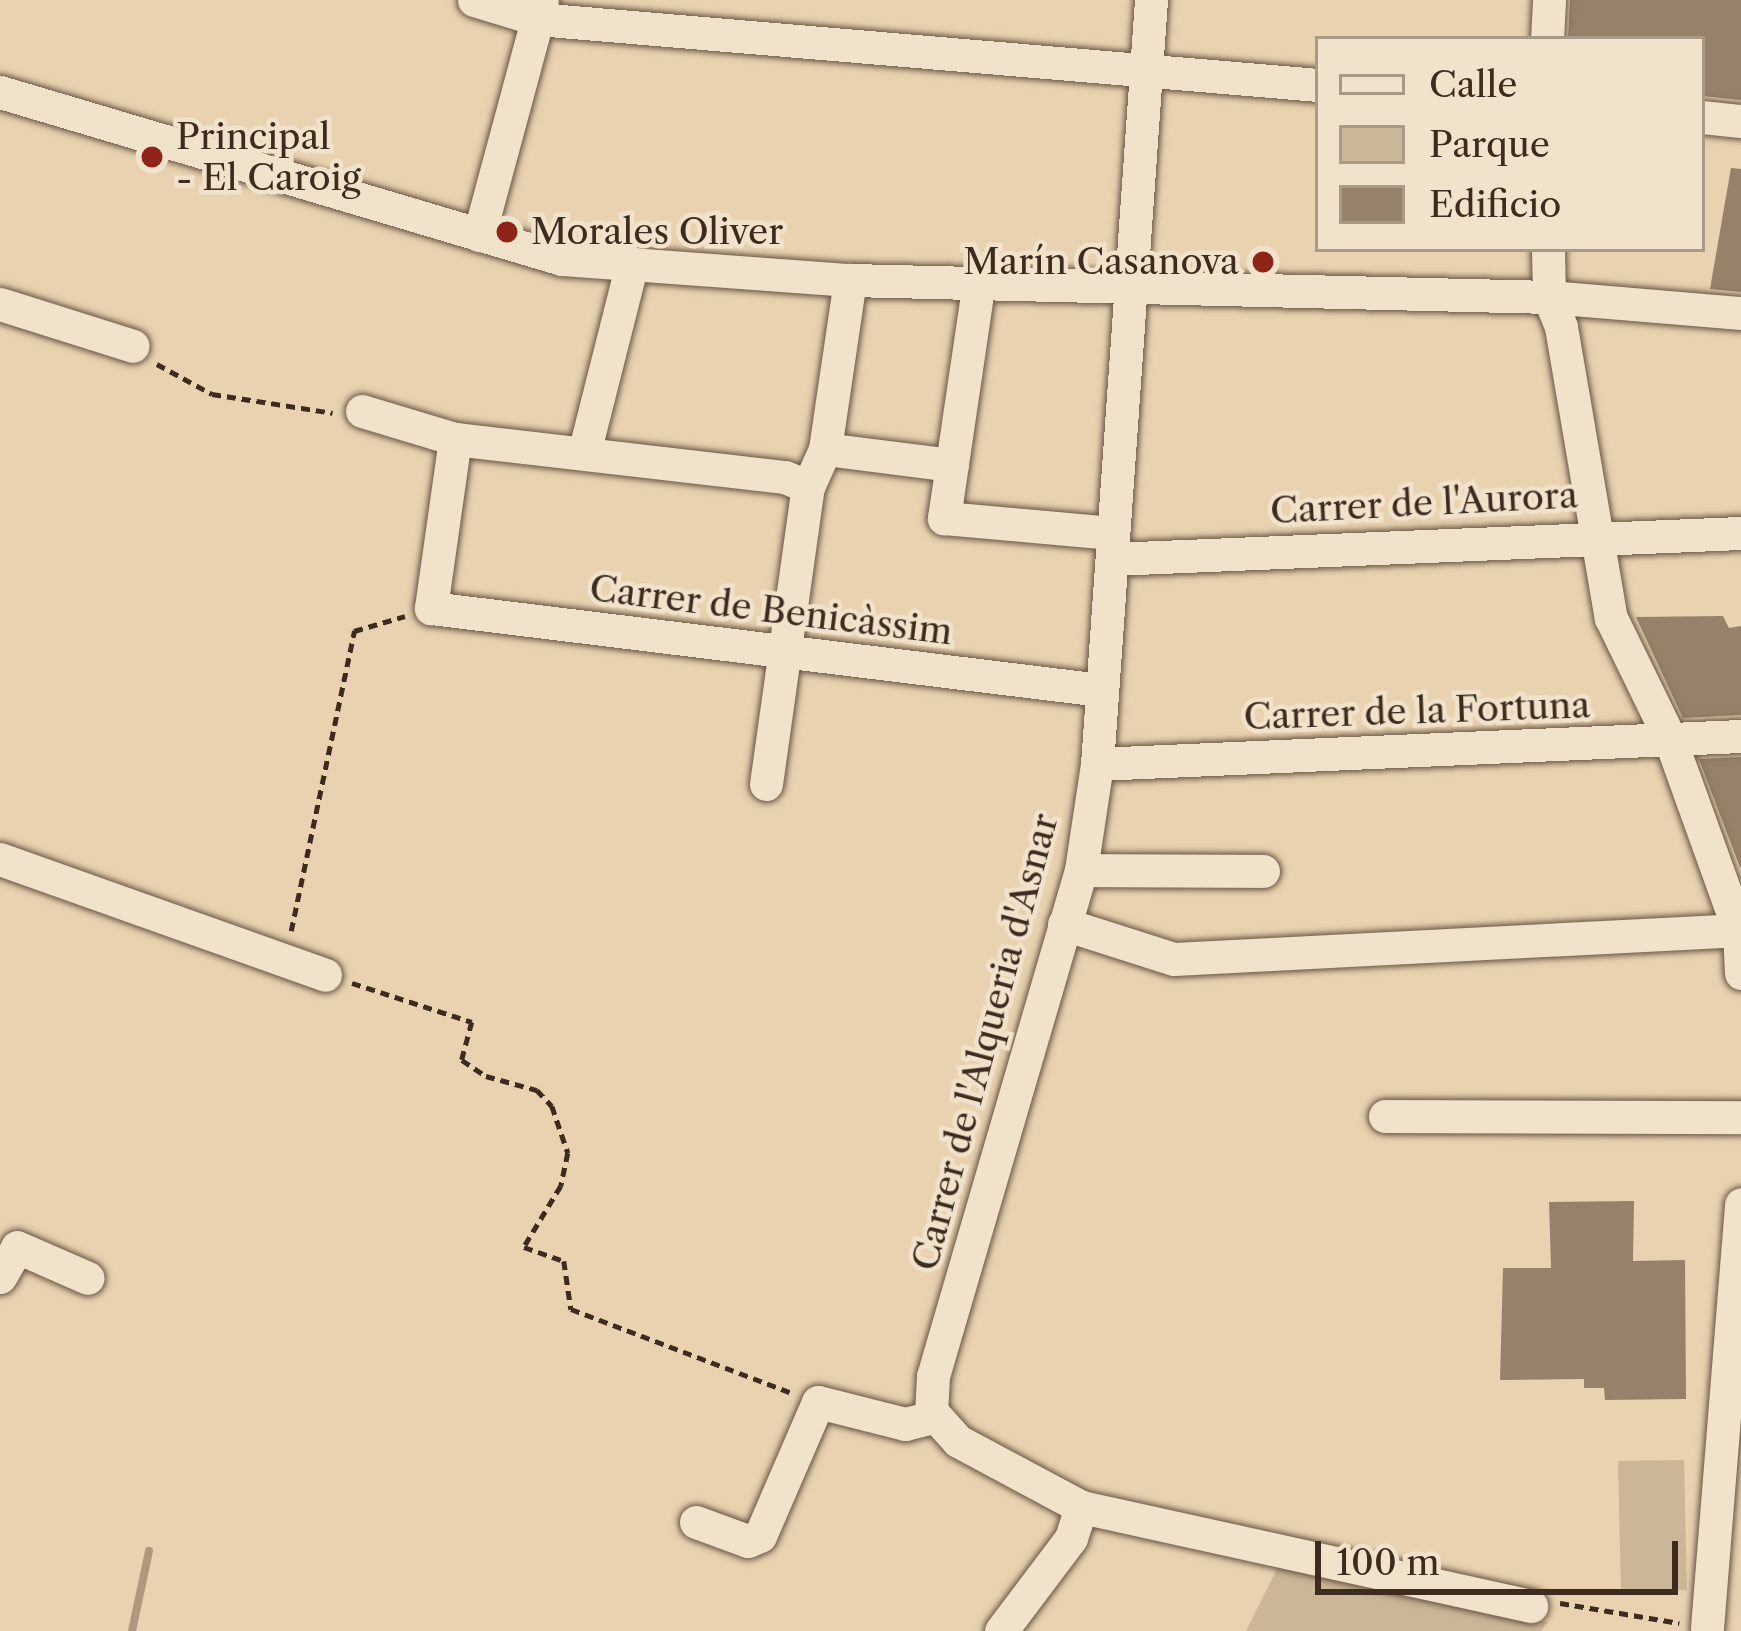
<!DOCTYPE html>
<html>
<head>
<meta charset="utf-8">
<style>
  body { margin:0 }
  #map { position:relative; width:1741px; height:1631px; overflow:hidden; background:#e8d2af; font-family:"Libre Caslon Text",serif }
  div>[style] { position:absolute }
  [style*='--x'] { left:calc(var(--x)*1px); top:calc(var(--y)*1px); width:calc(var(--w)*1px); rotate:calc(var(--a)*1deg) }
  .green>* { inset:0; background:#cbb697 }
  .stream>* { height:8px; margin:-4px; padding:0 4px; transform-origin:4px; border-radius:4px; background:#ae997e }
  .building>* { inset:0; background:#96826a }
  .path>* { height:4.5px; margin-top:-2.25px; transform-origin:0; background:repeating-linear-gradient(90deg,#3e2b20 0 9px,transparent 0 15px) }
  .roads { filter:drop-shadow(0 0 3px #685544) drop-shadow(0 0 3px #685544) }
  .minor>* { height:33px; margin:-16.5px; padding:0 16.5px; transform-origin:16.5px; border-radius:16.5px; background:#f0e2cb }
  .dots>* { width:33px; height:33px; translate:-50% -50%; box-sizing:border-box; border:6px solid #f0e2cb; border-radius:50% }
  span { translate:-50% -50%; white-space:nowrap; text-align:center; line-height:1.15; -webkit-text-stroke:9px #f0e2cb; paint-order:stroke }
  .poi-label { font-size:36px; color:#3e2b20 }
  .left { translate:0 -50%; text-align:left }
  .right { translate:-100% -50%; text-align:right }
  .street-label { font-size:36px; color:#3e2b20 }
  .legend { position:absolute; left:1315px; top:36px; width:390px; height:216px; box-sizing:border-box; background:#f0e2cb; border:3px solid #a99987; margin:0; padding:15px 21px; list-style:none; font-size:36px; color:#3e2b20 }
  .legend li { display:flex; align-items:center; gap:24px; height:60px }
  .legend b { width:60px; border:3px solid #a99987 }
  .scale { position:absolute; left:1315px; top:1541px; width:363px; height:54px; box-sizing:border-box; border:6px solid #3e2b20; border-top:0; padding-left:15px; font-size:36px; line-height:42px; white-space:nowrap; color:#3e2b20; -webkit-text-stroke:9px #f0e2cb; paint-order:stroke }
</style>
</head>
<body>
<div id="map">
  <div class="green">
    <i style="clip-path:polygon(1684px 1460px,1687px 1590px,1621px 1591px,1618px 1461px)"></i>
    <i style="clip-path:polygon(1280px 1563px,1548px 1622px,1541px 1631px,1246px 1631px)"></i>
  </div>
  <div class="stream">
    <i style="--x:132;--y:1631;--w:82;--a:-78"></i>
  </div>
  <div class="building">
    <i style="clip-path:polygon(1570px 0,1741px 0,1741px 100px,1702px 96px,1702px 39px,1568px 39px)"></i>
    <i style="clip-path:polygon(1731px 168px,1741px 169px,1741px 292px,1710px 289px)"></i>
    <i style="clip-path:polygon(1723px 616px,1729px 628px,1741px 626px,1741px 715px,1683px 718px,1636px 617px)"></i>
    <i style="clip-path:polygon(1741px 757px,1741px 867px,1740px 867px,1699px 759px)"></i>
    <i style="clip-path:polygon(1634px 1201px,1633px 1261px,1685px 1260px,1686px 1399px,1605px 1400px,1604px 1388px,1584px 1388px,1584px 1379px,1500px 1380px,1503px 1268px,1551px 1268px,1549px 1202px)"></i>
  </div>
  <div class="path">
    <i style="--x:157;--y:364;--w:63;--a:28.6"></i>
    <i style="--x:212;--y:394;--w:122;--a:8.9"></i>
    <i style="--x:291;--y:931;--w:307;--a:-78.1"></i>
    <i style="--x:354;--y:631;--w:53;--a:-16.4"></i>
    <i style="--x:352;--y:983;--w:126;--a:18"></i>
    <i style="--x:472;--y:1022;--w:39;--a:105"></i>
    <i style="--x:462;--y:1060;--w:29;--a:34"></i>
    <i style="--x:486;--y:1076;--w:53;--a:15.4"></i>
    <i style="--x:537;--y:1090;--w:22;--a:47"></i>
    <i style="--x:552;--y:1106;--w:50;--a:71.2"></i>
    <i style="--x:568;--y:1153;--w:34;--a:102"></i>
    <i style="--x:561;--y:1186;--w:71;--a:121.2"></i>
    <i style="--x:524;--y:1247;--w:42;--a:19.3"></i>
    <i style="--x:564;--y:1261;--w:49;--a:81.7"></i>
    <i style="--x:571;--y:1309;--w:234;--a:20.8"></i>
    <i style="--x:1560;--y:1603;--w:121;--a:9.5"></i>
  </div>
  <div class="roads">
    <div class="minor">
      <i style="--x:474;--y:0;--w:66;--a:16.8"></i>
      <i style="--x:537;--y:19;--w:784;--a:4.83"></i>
      <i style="--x:1151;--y:0;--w:766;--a:94.04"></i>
      <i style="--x:1097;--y:764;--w:107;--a:98.6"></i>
      <i style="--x:1081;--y:870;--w:527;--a:106.3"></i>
      <i style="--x:933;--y:1376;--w:35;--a:93"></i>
      <i style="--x:931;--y:1411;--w:40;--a:48"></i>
      <i style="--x:958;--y:1441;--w:140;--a:28.2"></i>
      <i style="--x:1081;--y:1507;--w:461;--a:12.4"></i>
      <i style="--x:1547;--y:39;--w:39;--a:-87"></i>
      <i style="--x:0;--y:92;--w:586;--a:16.55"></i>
      <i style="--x:562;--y:259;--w:289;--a:4.2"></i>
      <i style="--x:850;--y:280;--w:699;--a:1.39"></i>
      <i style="--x:1549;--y:297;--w:193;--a:4.8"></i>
      <i style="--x:1702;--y:117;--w:39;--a:6"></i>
      <i style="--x:479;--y:235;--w:241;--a:-74.9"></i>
      <i style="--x:1548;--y:249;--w:48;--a:88.8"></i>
      <i style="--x:1549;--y:297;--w:32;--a:68"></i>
      <i style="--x:1561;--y:327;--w:295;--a:80.3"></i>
      <i style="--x:1611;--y:618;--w:135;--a:64"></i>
      <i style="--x:1670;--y:739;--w:204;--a:70.2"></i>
      <i style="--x:1739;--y:931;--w:42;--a:87.3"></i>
      <i style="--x:979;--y:281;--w:240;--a:98.4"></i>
      <i style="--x:944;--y:518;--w:169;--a:5.1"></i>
      <i style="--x:0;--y:304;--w:139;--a:17.5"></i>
      <i style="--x:362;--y:411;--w:97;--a:16.8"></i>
      <i style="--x:455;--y:439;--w:332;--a:6.6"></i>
      <i style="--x:785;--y:477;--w:25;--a:23"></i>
      <i style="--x:455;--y:439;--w:171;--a:98.1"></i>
      <i style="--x:431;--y:608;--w:675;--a:6.98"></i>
      <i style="--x:825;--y:449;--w:128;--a:7.2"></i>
      <i style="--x:584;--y:453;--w:196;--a:-75.8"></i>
      <i style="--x:1112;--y:559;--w:630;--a:-2.37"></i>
      <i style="--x:1097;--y:764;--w:645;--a:-2.49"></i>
      <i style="--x:766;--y:784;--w:300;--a:-82"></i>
      <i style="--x:808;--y:487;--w:42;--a:-65.9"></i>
      <i style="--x:825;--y:449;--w:171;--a:-81.6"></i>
      <i style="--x:0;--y:859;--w:345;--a:19.6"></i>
      <i style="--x:1081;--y:870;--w:182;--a:0.3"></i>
      <i style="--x:1064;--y:924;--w:115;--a:17.7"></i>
      <i style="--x:1174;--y:959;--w:568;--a:-2.93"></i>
      <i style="--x:1385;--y:1116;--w:356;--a:0.2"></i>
      <i style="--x:0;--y:1277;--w:34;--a:-60"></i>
      <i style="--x:17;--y:1247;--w:77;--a:23.6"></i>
      <i style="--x:696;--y:1522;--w:55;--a:20.1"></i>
      <i style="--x:748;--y:1541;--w:13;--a:-23"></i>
      <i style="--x:760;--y:1536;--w:146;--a:-66.6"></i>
      <i style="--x:818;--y:1402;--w:90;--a:14.2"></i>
      <i style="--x:905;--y:1424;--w:30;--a:-14"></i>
      <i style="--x:1707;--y:1628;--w:425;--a:-85.4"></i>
      <i style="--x:1001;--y:1631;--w:116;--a:-53"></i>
      <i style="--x:1071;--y:1538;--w:33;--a:-72"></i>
    </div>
  </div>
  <div class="dots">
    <i style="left:152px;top:157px;background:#8f2418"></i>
    <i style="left:507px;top:232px;background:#8f2418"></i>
    <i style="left:1263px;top:262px;background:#8f2418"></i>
  </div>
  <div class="poi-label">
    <span class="left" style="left:176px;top:157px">Principal<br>- El Caroig</span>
    <span class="left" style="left:531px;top:232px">Morales Oliver</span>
    <span class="right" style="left:1239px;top:262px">Marín Casanova</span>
  </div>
  <div class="street-label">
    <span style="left:1424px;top:503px;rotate:-3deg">Carrer de l'Aurora</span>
    <span style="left:771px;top:610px;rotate:7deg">Carrer de Benicàssim</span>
    <span style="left:1417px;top:711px;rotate:-2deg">Carrer de la Fortuna</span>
    <span style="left:985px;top:1042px;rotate:-75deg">Carrer de l'Alqueria d'Asnar</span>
  </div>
  <ul class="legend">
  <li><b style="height:15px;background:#f0e2cb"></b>Calle</li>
  <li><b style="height:33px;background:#cbb697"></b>Parque</li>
  <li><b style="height:33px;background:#96826a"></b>Edificio</li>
  </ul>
  <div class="scale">100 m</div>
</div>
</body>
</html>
